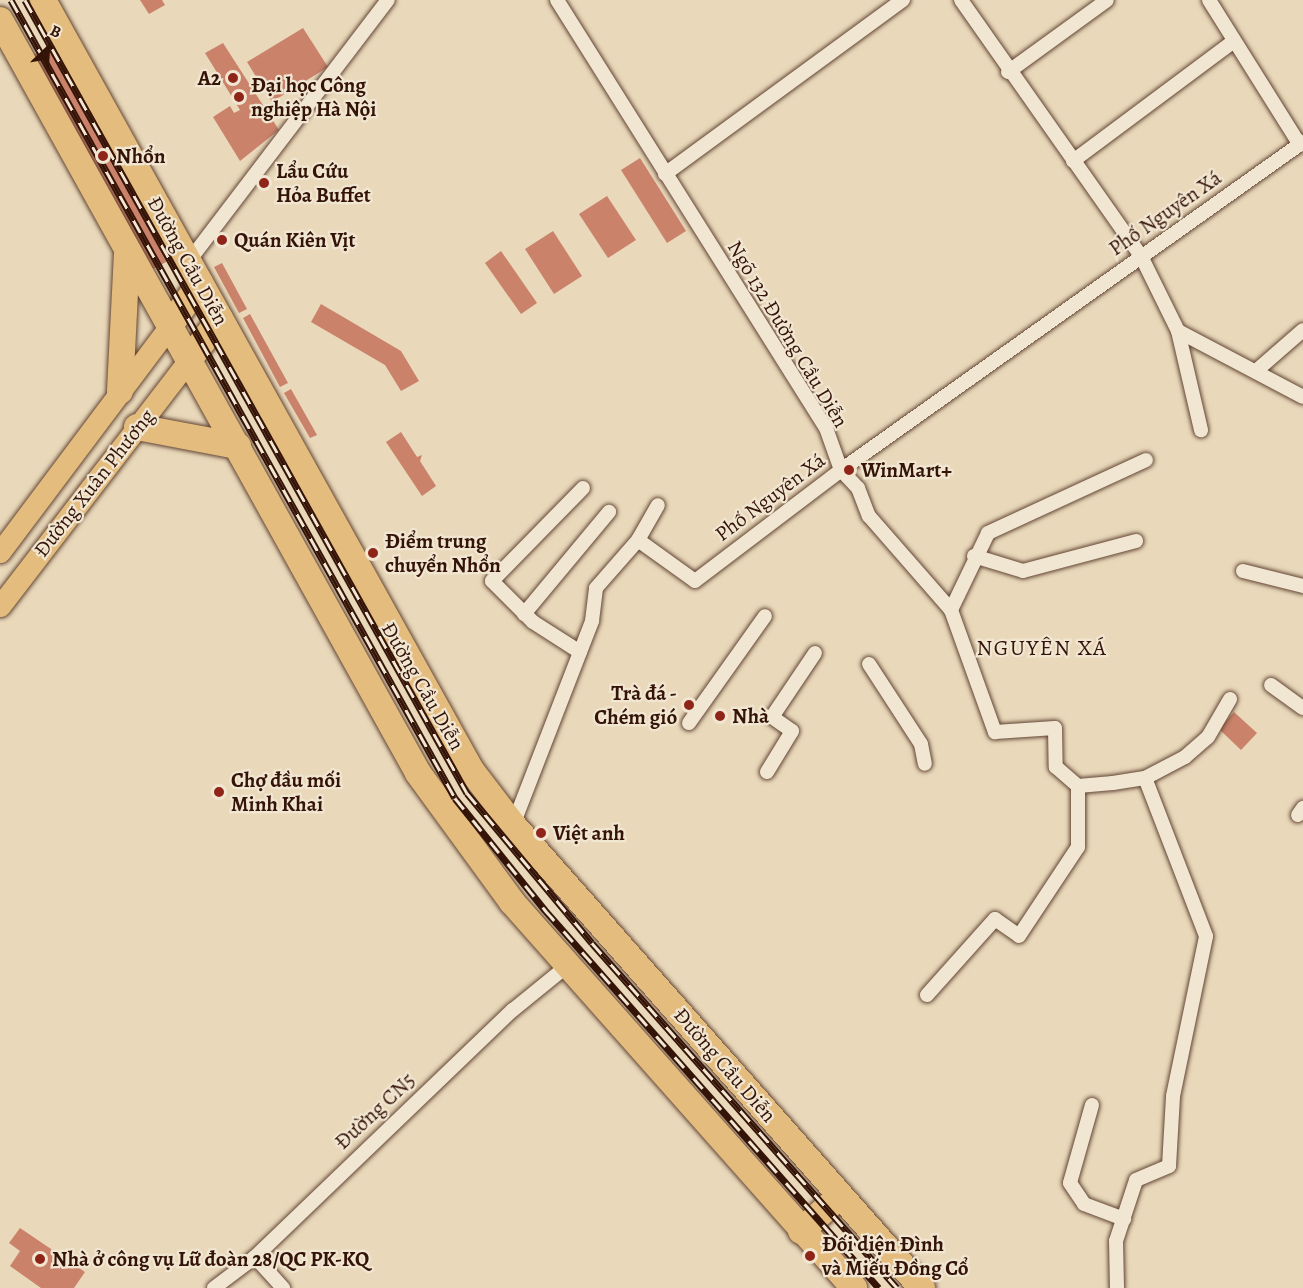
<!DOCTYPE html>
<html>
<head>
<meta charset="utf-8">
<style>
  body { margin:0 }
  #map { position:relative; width:1303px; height:1288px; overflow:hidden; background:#e9d8ba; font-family:Alegreya,serif }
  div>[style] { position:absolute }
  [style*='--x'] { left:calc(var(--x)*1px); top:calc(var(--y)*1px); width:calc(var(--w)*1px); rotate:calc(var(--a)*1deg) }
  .building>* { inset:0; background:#ca826b }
  .roads { filter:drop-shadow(0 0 2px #624534) drop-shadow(0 0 2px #624534) }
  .street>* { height:14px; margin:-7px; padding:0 7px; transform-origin:7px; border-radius:7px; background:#f1e6d2 }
  .primary>* { height:21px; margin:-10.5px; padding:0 10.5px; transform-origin:10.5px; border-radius:10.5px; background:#e4bc7d }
  .highway>* { height:26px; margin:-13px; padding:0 13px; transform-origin:13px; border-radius:13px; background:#e4bc7d }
  .rail>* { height:7px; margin-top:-3.5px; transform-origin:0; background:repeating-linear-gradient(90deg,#f1e6d2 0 14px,#351408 0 28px); box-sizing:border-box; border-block:2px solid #351408 }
  .dots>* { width:16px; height:16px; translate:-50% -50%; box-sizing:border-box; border:3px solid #f1e6d2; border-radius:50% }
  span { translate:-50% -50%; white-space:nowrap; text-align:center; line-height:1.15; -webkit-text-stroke:4.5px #f1e6d2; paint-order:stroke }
  .poi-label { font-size:21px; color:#351408; font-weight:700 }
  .right { translate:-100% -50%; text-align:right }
  .left { translate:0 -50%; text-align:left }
  .street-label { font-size:21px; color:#351408 }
  .neighbourhood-label { font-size:22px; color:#351408; letter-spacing:1.5px }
  .north { position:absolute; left:18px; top:18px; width:60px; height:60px; -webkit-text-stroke:4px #f1e6d2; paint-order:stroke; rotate:25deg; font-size:16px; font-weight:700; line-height:24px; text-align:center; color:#351408 }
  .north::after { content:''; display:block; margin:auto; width:21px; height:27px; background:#351408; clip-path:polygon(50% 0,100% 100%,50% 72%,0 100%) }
</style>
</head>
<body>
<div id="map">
  <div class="building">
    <i style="clip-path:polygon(140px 0,162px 0,165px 5px,149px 14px)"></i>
    <i style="clip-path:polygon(303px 28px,328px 67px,272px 102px,247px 62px)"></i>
    <i style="clip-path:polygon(69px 36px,185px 252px,136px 278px,20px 62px)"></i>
    <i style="clip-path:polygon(223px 43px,279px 130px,240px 161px,213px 117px,230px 106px,234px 113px,240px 110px,205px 53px)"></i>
    <i style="clip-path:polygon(640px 158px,686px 231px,667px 243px,621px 170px)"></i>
    <i style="clip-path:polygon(607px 196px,636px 240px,608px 258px,579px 214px)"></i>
    <i style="clip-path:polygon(553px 231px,582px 276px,554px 294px,525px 249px)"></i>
    <i style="clip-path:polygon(501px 251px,537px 303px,521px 314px,485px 263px)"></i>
    <i style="clip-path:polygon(222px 263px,247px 309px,239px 313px,214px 267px)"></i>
    <i style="clip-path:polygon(321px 304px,401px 351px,419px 381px,401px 391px,385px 365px,311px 322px)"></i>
    <i style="clip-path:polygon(250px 314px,288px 383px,280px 387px,243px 318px)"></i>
    <i style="clip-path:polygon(291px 389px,317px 435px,310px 438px,284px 393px)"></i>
    <i style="clip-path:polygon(401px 432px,417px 457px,422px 455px,420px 461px,436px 486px,422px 496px,386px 442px)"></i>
    <i style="clip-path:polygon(1234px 712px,1257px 733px,1241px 750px,1219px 729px)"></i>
    <i style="clip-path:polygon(20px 1228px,85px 1272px,74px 1288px,41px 1288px,10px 1266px,20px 1251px,9px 1243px)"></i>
  </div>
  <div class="roads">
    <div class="street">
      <i style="--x:557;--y:0;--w:506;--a:57.85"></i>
      <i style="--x:826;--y:428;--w:45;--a:70.3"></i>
      <i style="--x:841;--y:470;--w:25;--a:47"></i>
      <i style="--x:858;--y:488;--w:30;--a:69"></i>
      <i style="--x:869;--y:516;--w:125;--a:48.9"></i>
      <i style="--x:951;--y:610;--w:130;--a:70.2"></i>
      <i style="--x:995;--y:732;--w:60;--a:-3.8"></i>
      <i style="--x:1055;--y:728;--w:39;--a:89"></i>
      <i style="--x:1056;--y:767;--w:29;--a:41"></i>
      <i style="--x:1078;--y:786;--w:35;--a:-5"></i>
      <i style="--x:1113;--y:783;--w:32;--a:-9"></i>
      <i style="--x:1145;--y:778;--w:45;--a:-27.7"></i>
      <i style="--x:1185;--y:757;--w:30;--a:-41"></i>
      <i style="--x:1208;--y:737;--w:44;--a:-59.9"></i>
      <i style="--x:961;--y:0;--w:313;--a:54.9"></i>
      <i style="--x:1141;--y:256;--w:84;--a:63.7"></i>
      <i style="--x:1178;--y:331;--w:102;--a:76.9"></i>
      <i style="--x:1209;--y:0;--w:171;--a:57.9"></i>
      <i style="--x:1008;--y:72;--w:122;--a:-36"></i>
      <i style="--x:1073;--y:161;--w:201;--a:-36.7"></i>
      <i style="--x:665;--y:174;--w:295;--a:-36.2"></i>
      <i style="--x:189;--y:261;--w:328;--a:-52.7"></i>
      <i style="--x:1178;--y:331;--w:141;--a:27.8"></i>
      <i style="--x:1256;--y:371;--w:62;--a:-41.1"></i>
      <i style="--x:638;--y:540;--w:40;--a:-60.3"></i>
      <i style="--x:974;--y:556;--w:51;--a:17"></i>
      <i style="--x:1023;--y:571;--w:117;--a:-14.9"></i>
      <i style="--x:1243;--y:571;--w:62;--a:14"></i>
      <i style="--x:951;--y:610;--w:85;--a:-64.3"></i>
      <i style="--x:988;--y:533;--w:174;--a:-24.8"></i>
      <i style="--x:524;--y:614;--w:133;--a:-50.2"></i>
      <i style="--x:580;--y:652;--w:56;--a:-147.4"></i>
      <i style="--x:533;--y:622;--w:58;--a:-135"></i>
      <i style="--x:492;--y:581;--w:130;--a:-45.6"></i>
      <i style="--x:869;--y:664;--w:95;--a:57"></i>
      <i style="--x:921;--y:744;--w:20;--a:79"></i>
      <i style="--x:1271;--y:685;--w:39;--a:36"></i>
      <i style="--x:689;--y:723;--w:131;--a:-54.6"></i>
      <i style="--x:767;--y:772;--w:48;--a:-58.6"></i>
      <i style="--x:792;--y:731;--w:24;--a:-145"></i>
      <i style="--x:772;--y:717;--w:77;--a:-56.1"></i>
      <i style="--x:1298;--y:815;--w:9;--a:-54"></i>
      <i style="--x:513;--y:825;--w:219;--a:-68.8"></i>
      <i style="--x:592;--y:621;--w:33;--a:-83"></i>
      <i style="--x:596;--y:588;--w:64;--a:-48.8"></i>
      <i style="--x:638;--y:540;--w:70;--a:35.7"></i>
      <i style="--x:695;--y:581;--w:183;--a:-37.2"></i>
      <i style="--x:841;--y:470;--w:567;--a:-35.37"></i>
      <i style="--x:927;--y:995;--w:102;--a:-48.2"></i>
      <i style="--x:995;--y:919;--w:29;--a:35"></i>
      <i style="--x:1019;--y:936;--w:107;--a:-56.5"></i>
      <i style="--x:1078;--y:847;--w:61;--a:-90"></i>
      <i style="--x:1092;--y:1105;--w:81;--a:105.8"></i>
      <i style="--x:1070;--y:1183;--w:25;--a:56"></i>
      <i style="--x:1084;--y:1204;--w:43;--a:20.6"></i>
      <i style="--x:255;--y:1257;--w:42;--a:47.9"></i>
      <i style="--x:214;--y:1288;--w:51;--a:-37.1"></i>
      <i style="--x:255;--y:1257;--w:357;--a:-43.8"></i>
      <i style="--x:513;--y:1010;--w:70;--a:-39.2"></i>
      <i style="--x:1117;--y:1288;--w:47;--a:-91.2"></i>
      <i style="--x:1116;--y:1241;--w:64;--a:-71.8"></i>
      <i style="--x:1136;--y:1180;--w:36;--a:-23"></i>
      <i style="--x:1169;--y:1166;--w:70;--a:-86.7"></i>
      <i style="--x:1173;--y:1096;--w:163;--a:-78.3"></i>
      <i style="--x:1206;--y:936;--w:169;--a:-111.1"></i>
    </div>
    <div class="primary">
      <i style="--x:0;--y:552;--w:281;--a:-53.1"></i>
      <i style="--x:0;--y:606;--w:309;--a:-52.5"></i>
    </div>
    <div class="highway">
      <i style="--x:43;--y:0;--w:881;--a:60.93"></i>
      <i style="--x:471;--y:770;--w:69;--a:52.6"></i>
      <i style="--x:513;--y:825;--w:618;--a:48.54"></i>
      <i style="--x:0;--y:20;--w:861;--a:60.96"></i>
      <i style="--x:418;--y:773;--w:160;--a:53.9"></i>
      <i style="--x:512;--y:902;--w:516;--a:48.46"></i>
      <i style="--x:169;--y:327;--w:54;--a:-54.8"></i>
      <i style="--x:188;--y:361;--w:53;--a:-52.7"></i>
      <i style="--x:120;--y:391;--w:137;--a:-87.1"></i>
      <i style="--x:137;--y:427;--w:103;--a:10.7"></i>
      <i style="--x:801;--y:1231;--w:52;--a:-41.9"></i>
    </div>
  </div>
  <div class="rail">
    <i style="--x:11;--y:0;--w:913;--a:60.91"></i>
    <i style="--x:455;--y:798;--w:144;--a:51.2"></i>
    <i style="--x:545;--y:910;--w:504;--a:48.54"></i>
    <i style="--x:25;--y:0;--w:908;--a:60.87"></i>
    <i style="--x:467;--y:793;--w:195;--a:50.2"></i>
    <i style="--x:592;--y:943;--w:460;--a:48.5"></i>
  </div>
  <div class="dots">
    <i style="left:233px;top:78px;background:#8f2418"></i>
    <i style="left:239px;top:97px;background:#8f2418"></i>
    <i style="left:103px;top:156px;background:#8f2418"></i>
    <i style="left:264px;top:183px;background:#8f2418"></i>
    <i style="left:222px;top:240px;background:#8f2418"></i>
    <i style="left:849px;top:470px;background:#8f2418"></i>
    <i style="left:373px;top:553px;background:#8f2418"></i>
    <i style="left:689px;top:705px;background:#8f2418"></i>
    <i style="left:720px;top:716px;background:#8f2418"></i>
    <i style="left:219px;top:792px;background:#8f2418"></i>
    <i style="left:541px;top:833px;background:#8f2418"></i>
    <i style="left:810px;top:1256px;background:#8f2418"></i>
    <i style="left:40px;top:1259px;background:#8f2418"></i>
  </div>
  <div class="poi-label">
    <span class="right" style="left:221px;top:78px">A2</span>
    <span class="left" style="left:251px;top:97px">Đại học Công<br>nghiệp Hà Nội</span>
    <span class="left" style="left:116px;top:156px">Nhổn</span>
    <span class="left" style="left:276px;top:183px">Lẩu Cứu<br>Hỏa Buffet</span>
    <span class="left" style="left:234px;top:240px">Quán Kiên Vịt</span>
    <span class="left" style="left:861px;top:470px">WinMart+</span>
    <span class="left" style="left:385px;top:553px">Điểm trung<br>chuyển Nhổn</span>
    <span class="right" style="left:677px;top:705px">Trà đá -<br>Chém gió</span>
    <span class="left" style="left:732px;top:716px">Nhà</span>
    <span class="left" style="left:231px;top:792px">Chợ đầu mối<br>Minh Khai</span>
    <span class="left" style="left:553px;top:833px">Việt anh</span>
    <span class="left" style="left:822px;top:1256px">Đối diện Đình<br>và Miếu Đồng Cổ</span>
    <span class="left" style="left:52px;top:1259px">Nhà ở công vụ Lữ đoàn 28/QC PK-KQ</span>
  </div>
  <div class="street-label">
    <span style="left:1165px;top:213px;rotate:-35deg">Phố Nguyên Xá</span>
    <span style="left:188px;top:261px;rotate:61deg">Đường Cầu Diễn</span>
    <span style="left:788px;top:334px;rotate:59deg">Ngõ 132 Đường Cầu Diễn</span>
    <span style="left:94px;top:483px;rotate:-52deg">Đường Xuân Phương</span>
    <span style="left:770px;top:497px;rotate:-37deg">Phố Nguyên Xá</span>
    <span style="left:423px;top:686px;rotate:60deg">Đường Cầu Diễn</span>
    <span style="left:725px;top:1065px;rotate:49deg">Đường Cầu Diễn</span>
    <span style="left:375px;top:1111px;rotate:-43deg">Đường CN5</span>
  </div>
  <div class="neighbourhood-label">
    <span style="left:1042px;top:649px">NGUYÊN XÁ</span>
  </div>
  <div class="north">B</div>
</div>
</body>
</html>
